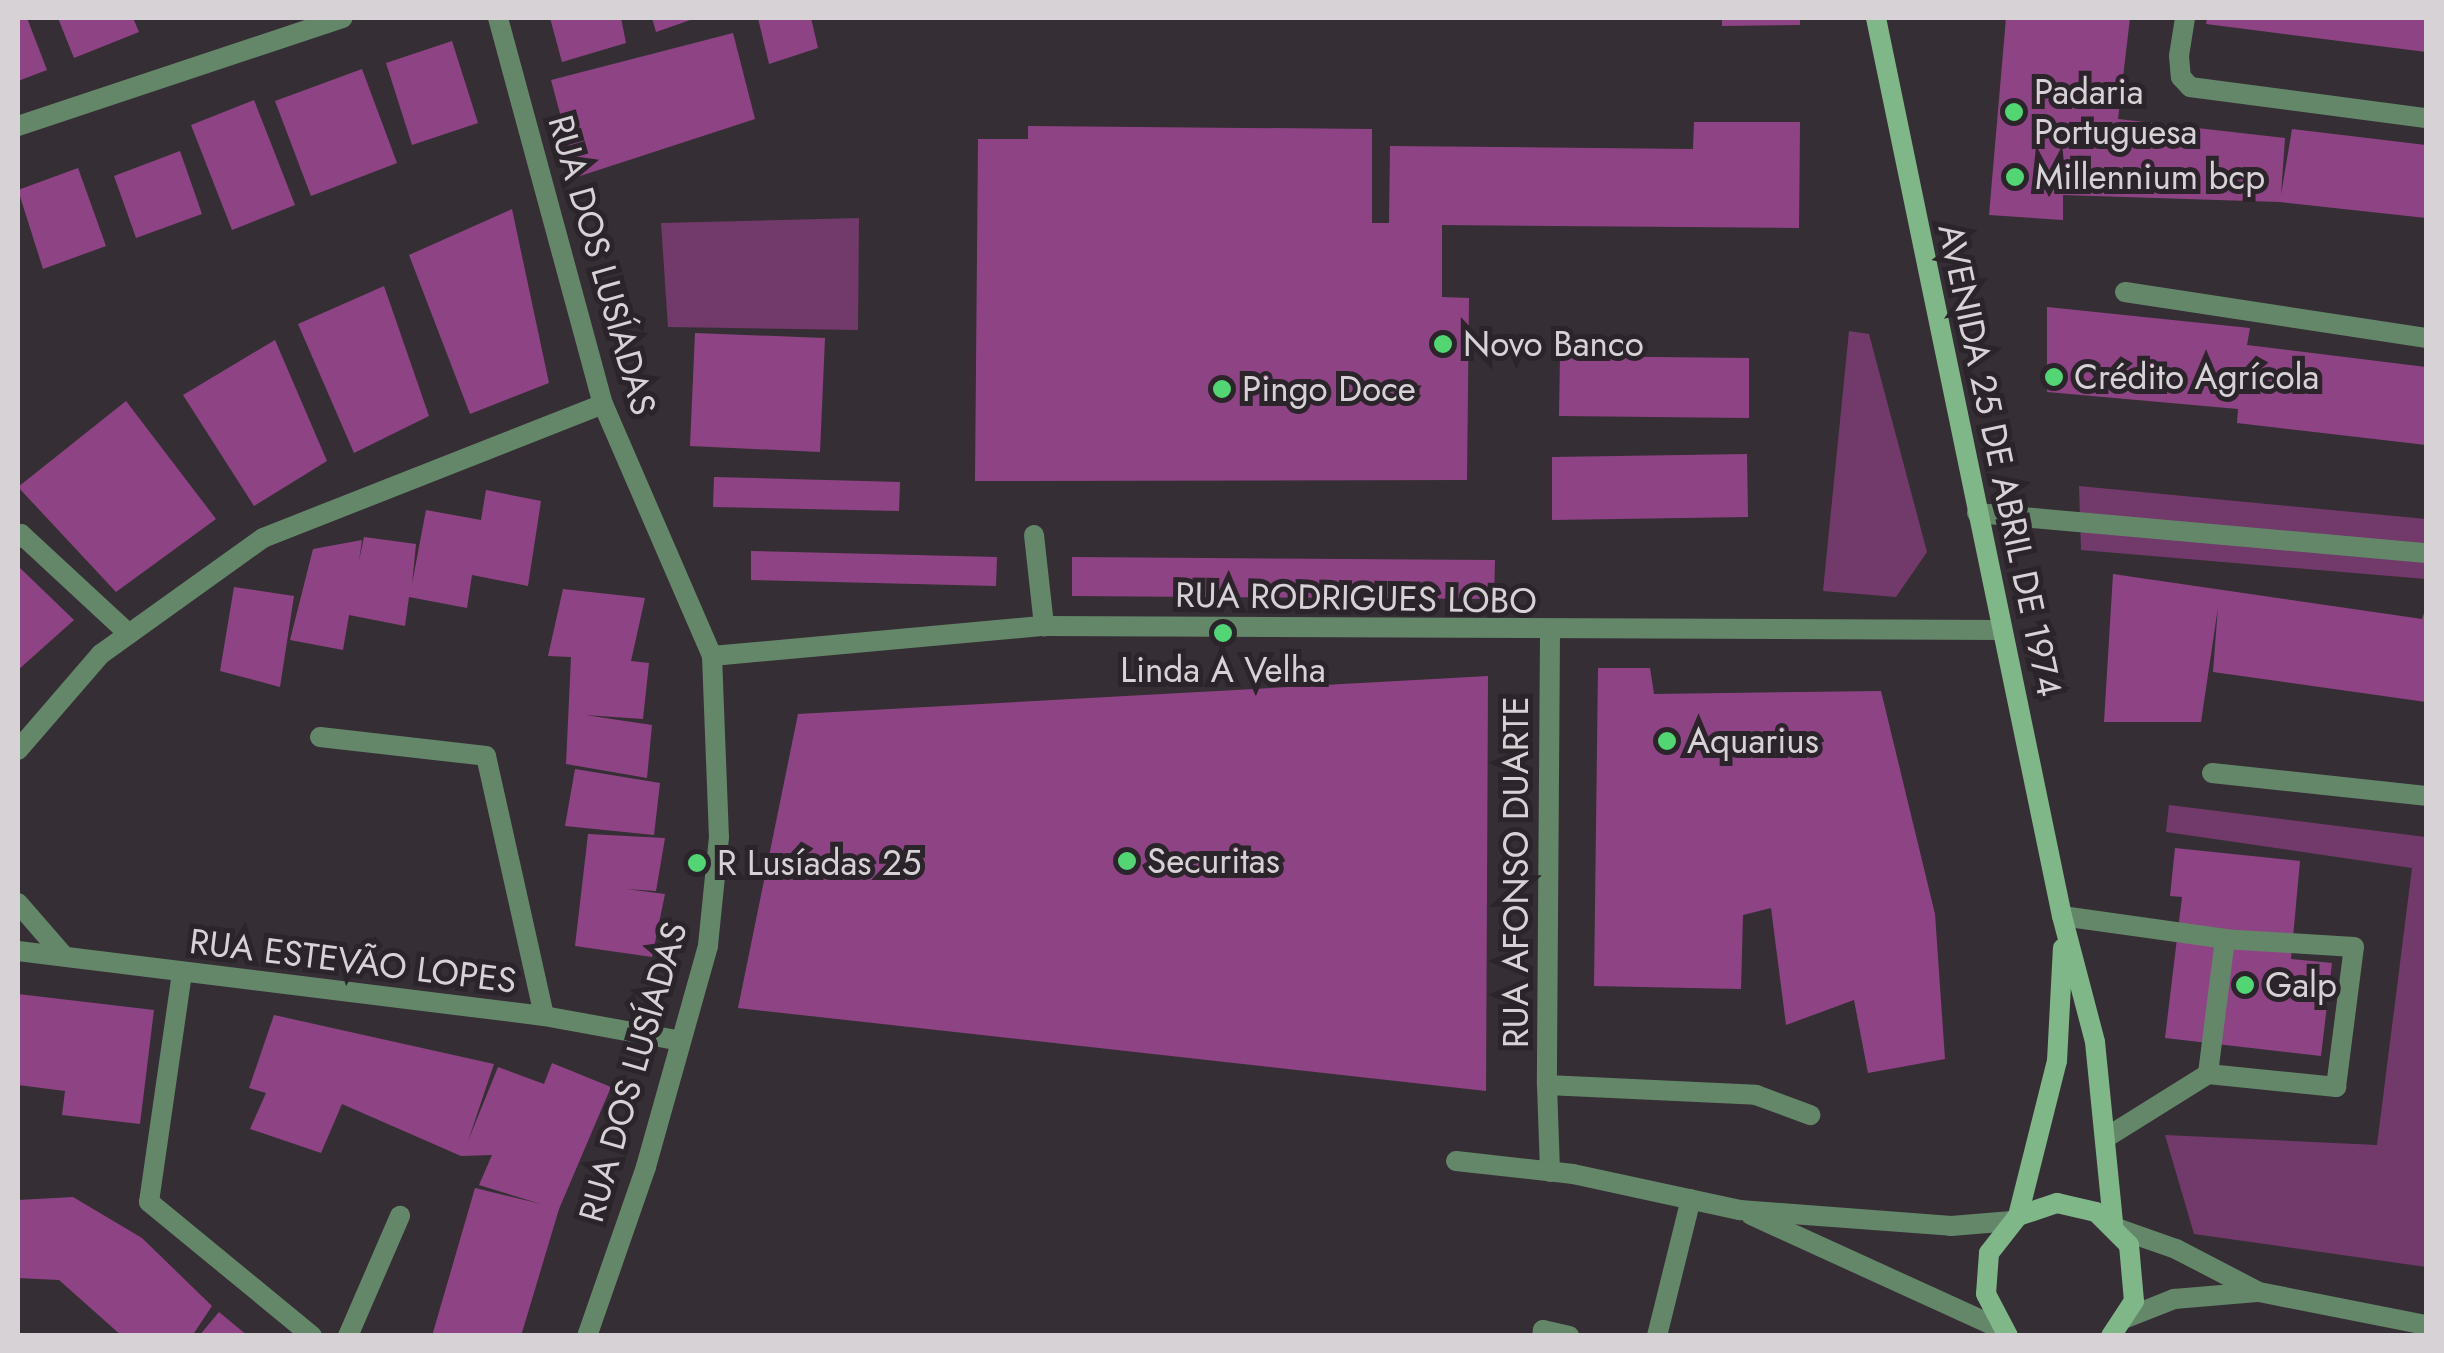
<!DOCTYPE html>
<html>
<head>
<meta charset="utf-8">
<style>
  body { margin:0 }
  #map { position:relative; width:2444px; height:1353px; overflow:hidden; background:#362e35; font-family:Jost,sans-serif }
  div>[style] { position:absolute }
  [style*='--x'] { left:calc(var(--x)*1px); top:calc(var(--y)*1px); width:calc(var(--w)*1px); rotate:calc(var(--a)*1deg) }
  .green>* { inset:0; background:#723a6a }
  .building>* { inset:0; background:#8e4484 }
  .lane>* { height:20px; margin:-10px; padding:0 10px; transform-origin:10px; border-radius:10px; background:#64876a }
  .street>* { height:20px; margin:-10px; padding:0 10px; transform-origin:10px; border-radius:10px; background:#64876a }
  .secondary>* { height:20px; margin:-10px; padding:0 10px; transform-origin:10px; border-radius:10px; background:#80b789 }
  .dots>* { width:28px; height:28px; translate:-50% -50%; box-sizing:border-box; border:5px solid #2c242b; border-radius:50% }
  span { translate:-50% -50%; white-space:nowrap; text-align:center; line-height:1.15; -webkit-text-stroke:10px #2c242b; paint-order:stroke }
  .poi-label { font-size:35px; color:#d7d2d6 }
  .left { translate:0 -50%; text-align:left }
  .street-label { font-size:35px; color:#d7d2d6 }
  .frame { position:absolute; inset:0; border:20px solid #d7d2d6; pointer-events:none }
</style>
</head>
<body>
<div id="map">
  <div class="green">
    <i style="clip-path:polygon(859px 218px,858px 330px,668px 327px,661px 223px)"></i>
    <i style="clip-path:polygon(1849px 331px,1869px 334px,1927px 552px,1896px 597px,1823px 591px)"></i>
    <i style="clip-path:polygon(2079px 486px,2426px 519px,2426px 579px,2081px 550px)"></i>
    <i style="clip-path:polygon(2169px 805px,2426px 837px,2426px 1267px,2194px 1234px,2165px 1135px,2377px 1145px,2412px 868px,2166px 832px)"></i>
  </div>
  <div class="building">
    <i style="clip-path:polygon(18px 18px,27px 18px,47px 70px,18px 81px)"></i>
    <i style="clip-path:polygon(58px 18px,133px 18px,139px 32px,74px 58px)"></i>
    <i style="clip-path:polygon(550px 18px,621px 18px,626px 43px,562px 62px)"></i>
    <i style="clip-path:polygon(652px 18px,696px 18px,656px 32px)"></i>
    <i style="clip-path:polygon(758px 18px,811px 18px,818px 48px,769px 64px)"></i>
    <i style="clip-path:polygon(1722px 18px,1800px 18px,1800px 25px,1722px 26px)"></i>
    <i style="clip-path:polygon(2006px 18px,2130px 18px,2118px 119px,2285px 138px,2281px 195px,2292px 129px,2426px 145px,2426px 218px,2280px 202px,2063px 195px,2063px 220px,1989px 215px)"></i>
    <i style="clip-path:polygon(2207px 18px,2426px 18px,2426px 52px,2206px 24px)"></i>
    <i style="clip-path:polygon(733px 33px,755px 119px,577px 177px,551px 80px)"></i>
    <i style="clip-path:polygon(452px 41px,478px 123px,412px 145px,386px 63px)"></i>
    <i style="clip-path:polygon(362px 69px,397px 163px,311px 196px,275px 101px)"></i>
    <i style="clip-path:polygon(254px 100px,295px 205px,232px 230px,191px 125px)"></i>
    <i style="clip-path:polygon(1694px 122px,1800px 122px,1799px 228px,1442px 225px,1442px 297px,1469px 298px,1467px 480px,975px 481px,978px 139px,1028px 139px,1028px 126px,1372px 129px,1372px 223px,1389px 223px,1390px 146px,1693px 149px)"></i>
    <i style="clip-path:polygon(180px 151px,202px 214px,136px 238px,114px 176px)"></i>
    <i style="clip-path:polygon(78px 168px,106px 246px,43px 269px,18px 190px)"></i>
    <i style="clip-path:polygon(512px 209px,549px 383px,470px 414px,409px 255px)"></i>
    <i style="clip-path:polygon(384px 286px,429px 416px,354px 453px,298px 324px)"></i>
    <i style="clip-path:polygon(2047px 307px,2250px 328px,2247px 345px,2426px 367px,2426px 445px,2237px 423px,2238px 409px,2047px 392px)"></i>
    <i style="clip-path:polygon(695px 333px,825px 338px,820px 452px,690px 446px)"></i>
    <i style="clip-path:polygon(275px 340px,327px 461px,254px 506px,183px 395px)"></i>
    <i style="clip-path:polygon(1560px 356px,1749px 358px,1749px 418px,1559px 416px)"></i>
    <i style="clip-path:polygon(126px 401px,216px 519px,116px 592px,18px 487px)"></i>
    <i style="clip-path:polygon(1747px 454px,1748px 517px,1552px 520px,1552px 457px)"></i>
    <i style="clip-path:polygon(714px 477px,900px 482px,899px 511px,713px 507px)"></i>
    <i style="clip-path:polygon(486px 490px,541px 501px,528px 586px,472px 575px,467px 608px,409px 597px,405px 626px,349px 615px,343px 650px,290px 640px,313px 549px,362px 540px,359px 561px,364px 537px,416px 544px,412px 584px,426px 510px,481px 520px)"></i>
    <i style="clip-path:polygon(751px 551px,997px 557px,996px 586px,751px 580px)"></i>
    <i style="clip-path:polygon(1072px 557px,1495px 560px,1494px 599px,1072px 596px)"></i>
    <i style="clip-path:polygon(18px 566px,74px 620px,18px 670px)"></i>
    <i style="clip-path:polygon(2113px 574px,2422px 619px,2426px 607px,2426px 702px,2213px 672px,2218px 607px,2201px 722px,2104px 722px)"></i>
    <i style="clip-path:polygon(234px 587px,294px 596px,280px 687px,220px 671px)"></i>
    <i style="clip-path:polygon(563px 589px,645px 598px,631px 661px,649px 663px,643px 719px,585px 715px,652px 725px,647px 778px,566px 764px,571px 657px,548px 656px)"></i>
    <i style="clip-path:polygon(1598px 668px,1650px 668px,1654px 694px,1881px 691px,1935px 914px,1945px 1059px,1868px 1073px,1854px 1000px,1786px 1025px,1771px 908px,1743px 915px,1741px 989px,1594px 986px)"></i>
    <i style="clip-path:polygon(1488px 676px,1486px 1091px,738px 1008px,798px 714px)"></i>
    <i style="clip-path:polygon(575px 769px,660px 783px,654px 835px,565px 826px)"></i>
    <i style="clip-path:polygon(588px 834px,665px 838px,656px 891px,626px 889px,665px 894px,652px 957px,575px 946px)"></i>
    <i style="clip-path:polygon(2175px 848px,2300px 861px,2291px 959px,2332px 963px,2321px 1056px,2165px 1038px,2182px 897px,2170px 896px)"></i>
    <i style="clip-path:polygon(18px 994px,154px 1010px,140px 1124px,62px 1115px,65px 1091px,18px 1085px)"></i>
    <i style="clip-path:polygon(274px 1015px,494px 1064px,468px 1141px,498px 1067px,544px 1084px,552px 1063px,611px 1087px,559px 1209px,521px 1336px,432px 1336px,475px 1188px,541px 1204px,479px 1185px,492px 1155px,461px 1156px,342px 1104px,321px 1153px,250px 1129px,266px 1093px,249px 1088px)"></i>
    <i style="clip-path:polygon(73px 1197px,142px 1238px,212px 1306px,192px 1336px,122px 1336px,59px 1280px,18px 1278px,18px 1200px)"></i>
    <i style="clip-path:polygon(219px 1312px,248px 1336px,199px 1336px)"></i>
  </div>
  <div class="lane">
    <i style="--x:1034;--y:535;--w:92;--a:83.7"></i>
    <i style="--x:2062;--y:916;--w:165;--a:8"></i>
    <i style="--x:2225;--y:939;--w:136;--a:97.2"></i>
    <i style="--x:2208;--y:1074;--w:119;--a:148"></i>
    <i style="--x:2208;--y:1074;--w:129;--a:5.8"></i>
    <i style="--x:2336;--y:1087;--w:141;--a:-82.7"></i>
    <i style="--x:2354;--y:947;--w:129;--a:-176.5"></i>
    <i style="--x:1542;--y:1336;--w:6;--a:-81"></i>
    <i style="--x:1543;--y:1330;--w:27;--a:13"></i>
    <i style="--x:1657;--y:1336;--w:141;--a:-76.1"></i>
  </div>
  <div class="street">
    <i style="--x:498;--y:18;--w:400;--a:74.8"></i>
    <i style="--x:603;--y:404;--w:275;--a:66.6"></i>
    <i style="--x:712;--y:656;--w:181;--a:87.8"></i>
    <i style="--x:719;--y:837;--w:110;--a:95.8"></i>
    <i style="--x:708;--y:946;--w:230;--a:105.7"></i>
    <i style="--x:646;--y:1167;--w:179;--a:109.2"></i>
    <i style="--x:2185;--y:18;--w:38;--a:99"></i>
    <i style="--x:2179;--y:56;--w:21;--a:85"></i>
    <i style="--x:2181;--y:77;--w:13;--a:48"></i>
    <i style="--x:2190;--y:87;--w:238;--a:7.5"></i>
    <i style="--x:18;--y:126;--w:342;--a:-18.4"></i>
    <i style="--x:2125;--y:292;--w:304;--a:8.7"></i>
    <i style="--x:1977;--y:513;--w:451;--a:5.1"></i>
    <i style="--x:18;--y:538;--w:5;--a:-53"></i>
    <i style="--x:21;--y:534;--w:147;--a:42.8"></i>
    <i style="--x:1550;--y:633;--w:452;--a:90.4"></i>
    <i style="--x:1547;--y:1085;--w:209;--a:2.7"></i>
    <i style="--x:1756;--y:1095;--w:58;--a:20.3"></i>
    <i style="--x:712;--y:656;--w:333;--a:-5.2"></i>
    <i style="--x:1044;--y:626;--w:957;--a:0.24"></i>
    <i style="--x:320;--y:737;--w:167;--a:6.5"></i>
    <i style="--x:486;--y:756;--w:266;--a:77.4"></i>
    <i style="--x:18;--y:750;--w:127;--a:-49.2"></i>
    <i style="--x:101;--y:654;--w:199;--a:-35.6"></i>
    <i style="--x:263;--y:538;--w:365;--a:-21.5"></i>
    <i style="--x:2212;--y:773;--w:215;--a:6.1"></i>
    <i style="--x:18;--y:903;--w:69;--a:49.1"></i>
    <i style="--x:18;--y:951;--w:530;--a:7.04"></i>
    <i style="--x:544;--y:1016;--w:139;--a:10.3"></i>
    <i style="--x:182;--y:973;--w:231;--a:98.2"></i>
    <i style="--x:149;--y:1202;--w:211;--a:39.4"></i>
    <i style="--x:1547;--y:1085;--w:87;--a:88"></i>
    <i style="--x:1456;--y:1161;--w:118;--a:6.3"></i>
    <i style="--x:1573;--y:1174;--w:171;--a:12.2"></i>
    <i style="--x:1740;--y:1210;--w:212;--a:4.3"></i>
    <i style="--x:1951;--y:1226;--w:61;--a:-4.7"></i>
    <i style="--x:1751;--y:1215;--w:277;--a:24.5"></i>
    <i style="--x:2119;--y:1229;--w:60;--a:19.3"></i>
    <i style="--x:2176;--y:1249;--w:93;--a:27.4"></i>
    <i style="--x:2259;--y:1292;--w:170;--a:11.2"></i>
    <i style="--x:2126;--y:1318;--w:52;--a:-21.6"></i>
    <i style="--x:2174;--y:1299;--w:83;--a:-4.8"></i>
    <i style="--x:348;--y:1336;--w:131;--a:-66.6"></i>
  </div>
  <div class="secondary">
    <i style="--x:1876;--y:18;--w:917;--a:78.3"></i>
    <i style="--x:2062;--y:916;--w:130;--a:75.3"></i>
    <i style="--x:2095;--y:1042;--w:182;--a:84.3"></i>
    <i style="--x:2018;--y:1216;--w:160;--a:-75.9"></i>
    <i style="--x:2057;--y:1061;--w:113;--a:-87"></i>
    <i style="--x:2008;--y:1336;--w:47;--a:-117.6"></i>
    <i style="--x:1986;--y:1294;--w:41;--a:-85.8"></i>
    <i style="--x:1989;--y:1253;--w:47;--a:-51.9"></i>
    <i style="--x:2018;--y:1216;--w:41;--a:-18.4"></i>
    <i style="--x:2057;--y:1203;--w:40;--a:13"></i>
    <i style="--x:2096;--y:1212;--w:47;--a:45"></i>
    <i style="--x:2129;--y:1245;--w:56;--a:84.9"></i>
    <i style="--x:2134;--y:1301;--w:42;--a:123.3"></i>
  </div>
  <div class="dots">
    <i style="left:2014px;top:112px;background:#52d673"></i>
    <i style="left:2015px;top:177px;background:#52d673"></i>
    <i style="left:1443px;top:344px;background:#52d673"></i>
    <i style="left:2054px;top:377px;background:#52d673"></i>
    <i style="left:1222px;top:389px;background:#52d673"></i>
    <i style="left:1223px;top:633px;background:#52d673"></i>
    <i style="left:1667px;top:741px;background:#52d673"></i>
    <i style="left:1127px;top:861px;background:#52d673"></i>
    <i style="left:697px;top:863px;background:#52d673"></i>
    <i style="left:2245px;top:985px;background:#52d673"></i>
  </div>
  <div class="poi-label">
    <span class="left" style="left:2034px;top:112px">Padaria<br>Portuguesa</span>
    <span class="left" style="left:2035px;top:177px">Millennium bcp</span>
    <span class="left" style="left:1463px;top:344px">Novo Banco</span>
    <span class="left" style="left:2074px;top:377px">Crédito Agrícola</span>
    <span class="left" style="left:1242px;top:389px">Pingo Doce</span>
    <span style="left:1223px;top:670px">Linda A Velha</span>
    <span class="left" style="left:1687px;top:741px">Aquarius</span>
    <span class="left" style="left:1147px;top:861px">Securitas</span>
    <span class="left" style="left:717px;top:863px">R Lusíadas 25</span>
    <span class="left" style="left:2265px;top:985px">Galp</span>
  </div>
  <div class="street-label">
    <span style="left:602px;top:265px;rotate:74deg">RUA DOS LUSÍADAS</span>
    <span style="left:2000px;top:460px;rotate:78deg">AVENIDA 25 DE ABRIL DE 1974</span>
    <span style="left:1356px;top:598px;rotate:1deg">RUA RODRIGUES LOBO</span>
    <span style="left:1516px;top:872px;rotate:-90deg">RUA AFONSO DUARTE</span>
    <span style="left:353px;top:961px;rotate:7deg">RUA ESTEVÃO LOPES</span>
    <span style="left:633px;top:1072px;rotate:-74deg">RUA DOS LUSÍADAS</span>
  </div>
  <div class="frame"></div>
</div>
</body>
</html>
